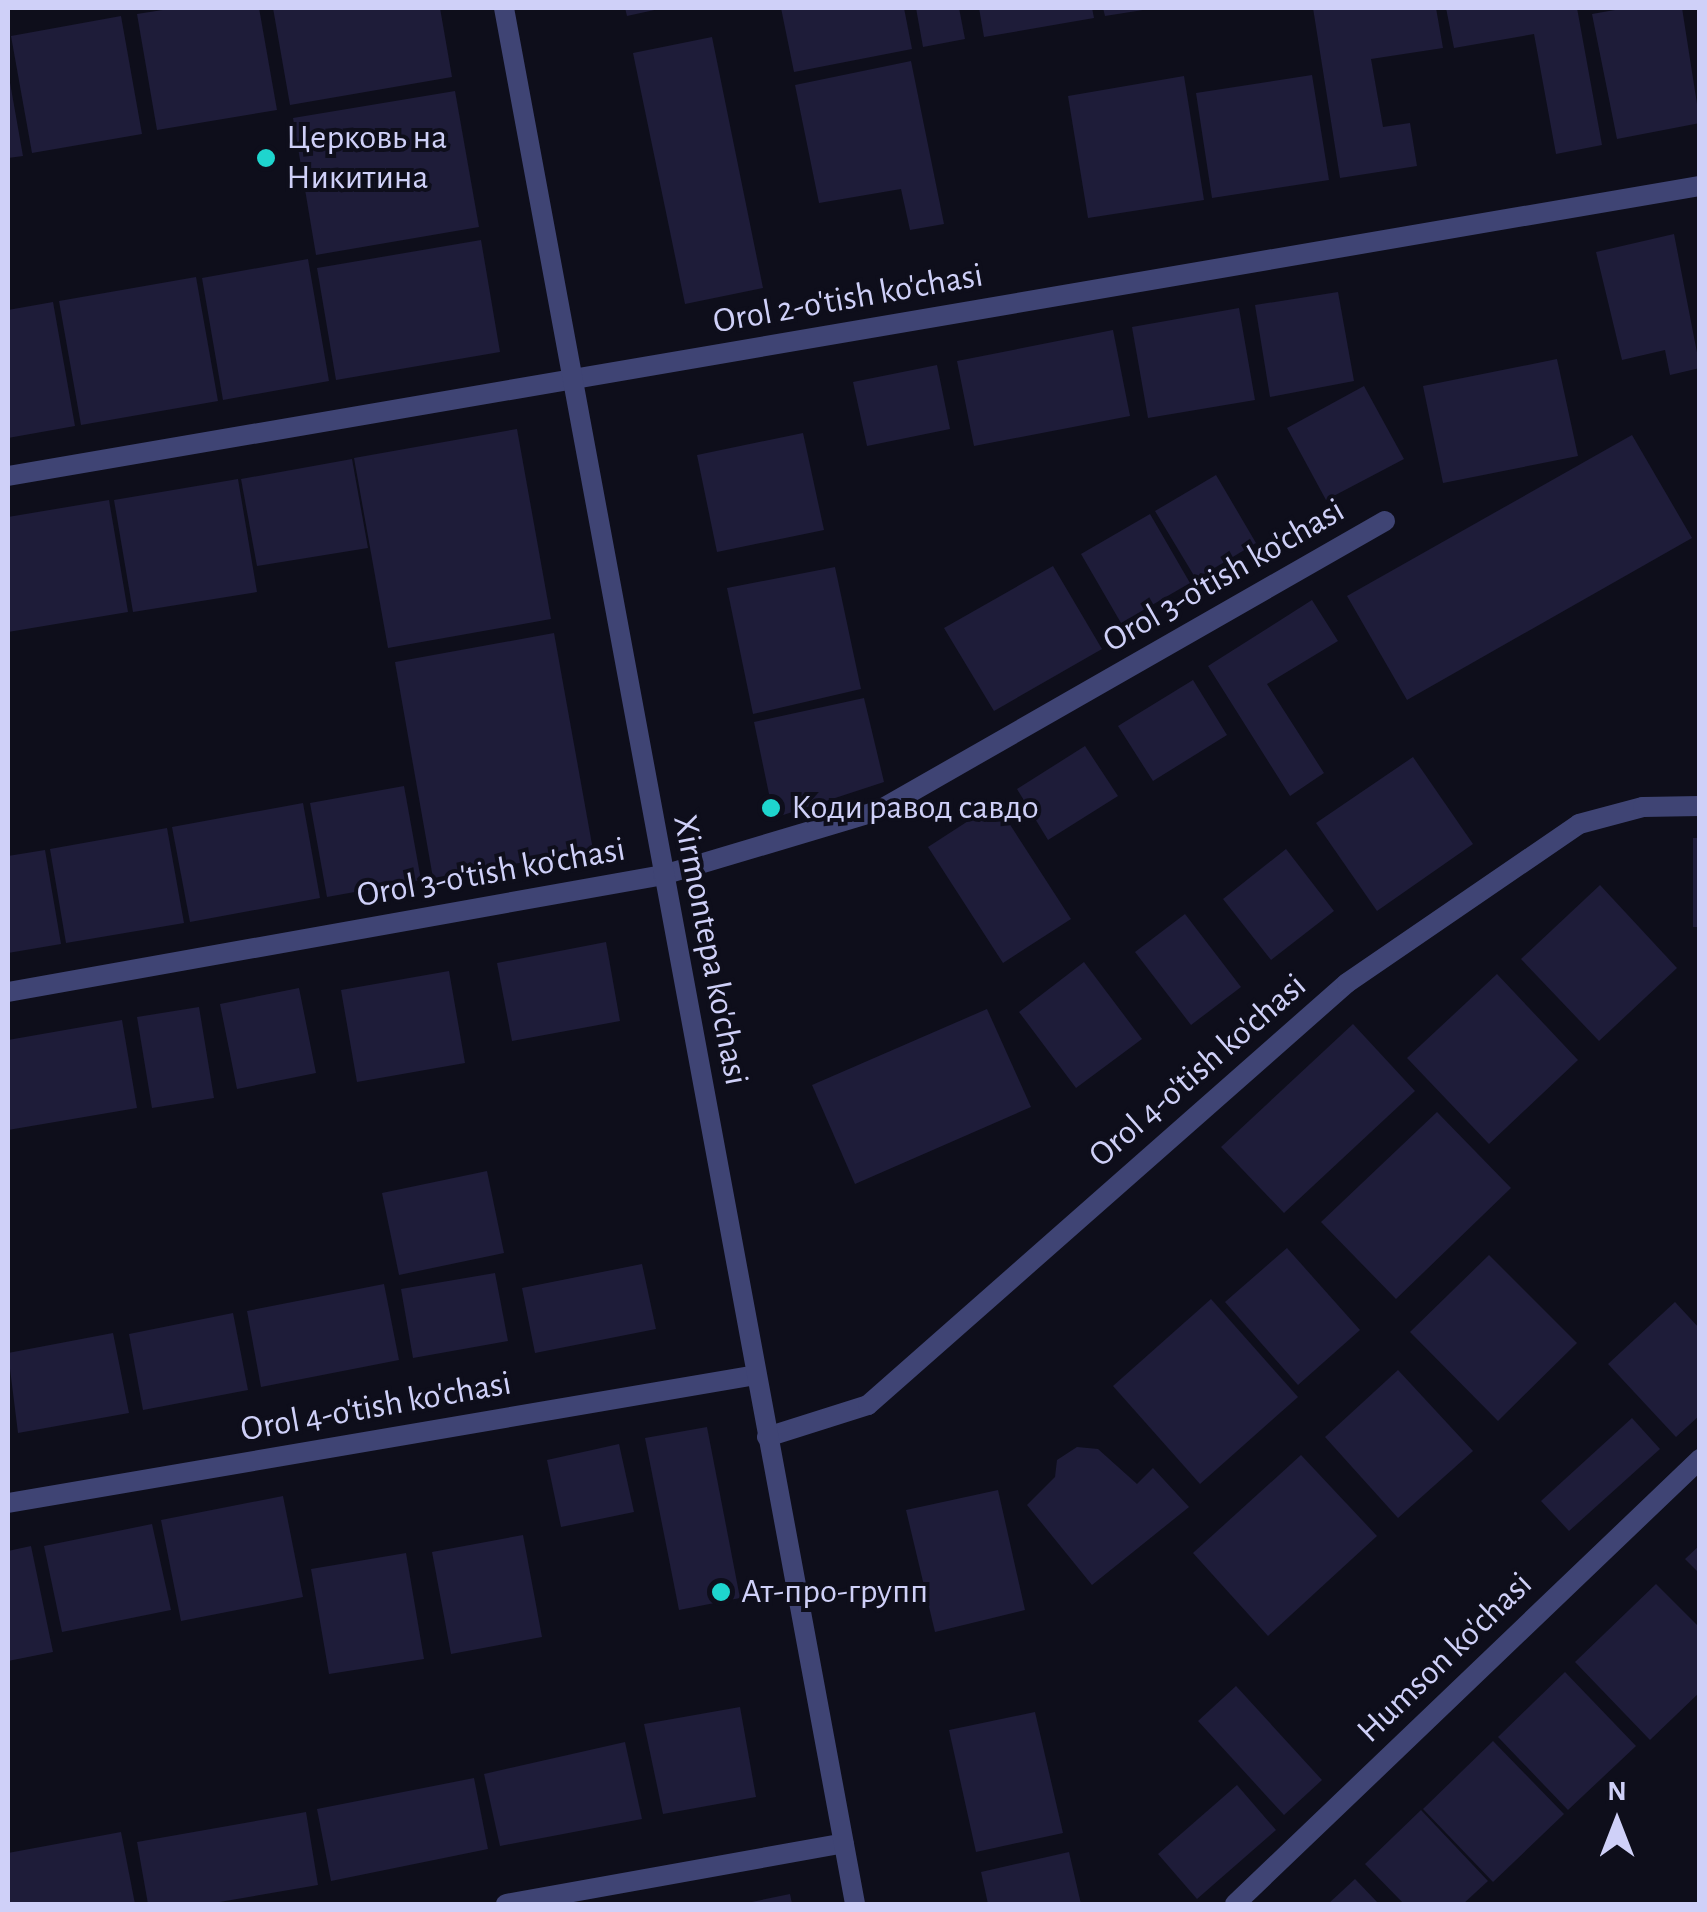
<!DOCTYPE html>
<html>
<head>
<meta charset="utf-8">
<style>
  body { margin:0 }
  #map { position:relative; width:1707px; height:1912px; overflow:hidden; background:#0e0e1b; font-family:"Alegreya Sans",sans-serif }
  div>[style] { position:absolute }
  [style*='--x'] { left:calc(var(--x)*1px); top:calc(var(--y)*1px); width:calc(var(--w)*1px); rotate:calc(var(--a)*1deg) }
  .building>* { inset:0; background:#1e1c39 }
  .minor>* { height:20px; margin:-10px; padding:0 10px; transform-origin:10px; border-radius:10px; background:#3f4474 }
  .tertiary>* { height:20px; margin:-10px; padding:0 10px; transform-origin:10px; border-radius:10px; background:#3f4474 }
  .dots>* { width:28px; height:28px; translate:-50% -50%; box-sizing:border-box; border:5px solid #0e0e1b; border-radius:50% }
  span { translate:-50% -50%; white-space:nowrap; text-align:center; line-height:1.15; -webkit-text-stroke:8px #0e0e1b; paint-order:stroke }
  .poi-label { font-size:35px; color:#cfd0f8 }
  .left { translate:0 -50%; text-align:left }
  .street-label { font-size:35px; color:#cfd0f8 }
  .frame { position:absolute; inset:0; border:10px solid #cfd0f8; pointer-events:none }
  .north { position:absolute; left:1567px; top:1772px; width:100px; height:100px; -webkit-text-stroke:8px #0e0e1b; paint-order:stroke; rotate:0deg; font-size:28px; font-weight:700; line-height:40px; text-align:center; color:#cfd0f8 }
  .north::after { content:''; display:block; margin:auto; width:35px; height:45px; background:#cfd0f8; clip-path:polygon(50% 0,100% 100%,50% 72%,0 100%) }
</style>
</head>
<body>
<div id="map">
  <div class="building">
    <i style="clip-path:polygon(175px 8px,259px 8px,277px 110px,157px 130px,137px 14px)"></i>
    <i style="clip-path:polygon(273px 8px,440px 8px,452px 77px,290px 105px)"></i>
    <i style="clip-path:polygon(625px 8px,659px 8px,659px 9px,627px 16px)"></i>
    <i style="clip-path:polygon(781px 8px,904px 8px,912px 49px,794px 72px)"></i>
    <i style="clip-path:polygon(916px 8px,959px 8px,965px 39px,923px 47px)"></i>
    <i style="clip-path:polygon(979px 8px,1092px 8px,1094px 18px,984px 37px)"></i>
    <i style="clip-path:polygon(1103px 8px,1142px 8px,1143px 10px,1105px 16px)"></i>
    <i style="clip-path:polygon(1313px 8px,1436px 8px,1443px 48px,1371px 59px,1383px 127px,1410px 123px,1417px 166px,1340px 178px)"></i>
    <i style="clip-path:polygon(1446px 8px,1577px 8px,1602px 145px,1556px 154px,1534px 34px,1454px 48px)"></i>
    <i style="clip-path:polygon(1626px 8px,1682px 8px,1700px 123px,1617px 139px,1592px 14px)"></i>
    <i style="clip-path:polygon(121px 16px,142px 134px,32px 153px,11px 36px)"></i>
    <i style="clip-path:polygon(712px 37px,763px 288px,685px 304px,633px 53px)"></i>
    <i style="clip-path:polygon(911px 61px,944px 224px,910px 230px,901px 189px,819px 203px,795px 85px)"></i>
    <i style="clip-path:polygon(1312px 75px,1329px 180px,1212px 198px,1196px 93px)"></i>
    <i style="clip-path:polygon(1184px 76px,1204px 200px,1088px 218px,1068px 96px)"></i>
    <i style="clip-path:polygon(9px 77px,23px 156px,8px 158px,8px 78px)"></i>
    <i style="clip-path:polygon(455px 91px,479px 227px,316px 255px,293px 118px)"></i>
    <i style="clip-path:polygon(1674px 234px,1700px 368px,1670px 375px,1665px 350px,1622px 360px,1596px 252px)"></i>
    <i style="clip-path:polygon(481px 240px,500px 352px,336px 380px,317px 268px)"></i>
    <i style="clip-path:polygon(308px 259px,329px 381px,223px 400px,202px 278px)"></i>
    <i style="clip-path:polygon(196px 277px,218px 401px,81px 425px,59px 301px)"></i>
    <i style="clip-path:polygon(1338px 292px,1354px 381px,1270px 397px,1255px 305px)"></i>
    <i style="clip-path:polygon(53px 302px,75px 426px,8px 438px,8px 310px)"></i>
    <i style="clip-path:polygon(1239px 308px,1255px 400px,1148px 418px,1132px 327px)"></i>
    <i style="clip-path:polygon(1113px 330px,1130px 416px,974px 446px,957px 361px)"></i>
    <i style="clip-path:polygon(1557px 359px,1578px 456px,1443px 483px,1423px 386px)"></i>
    <i style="clip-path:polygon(937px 365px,950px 429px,867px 446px,853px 382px)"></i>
    <i style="clip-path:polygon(1364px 386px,1404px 459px,1326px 500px,1287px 428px)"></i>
    <i style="clip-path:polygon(517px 429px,551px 619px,388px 648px,354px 458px)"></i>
    <i style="clip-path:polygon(803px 433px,824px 530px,717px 552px,697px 455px)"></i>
    <i style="clip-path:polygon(1632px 435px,1692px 538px,1407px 700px,1347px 596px)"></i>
    <i style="clip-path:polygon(352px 459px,368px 548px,257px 566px,241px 479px)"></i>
    <i style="clip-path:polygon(1216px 475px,1256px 543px,1196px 579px,1155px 511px)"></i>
    <i style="clip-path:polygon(238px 479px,257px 592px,133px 612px,114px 500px)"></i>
    <i style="clip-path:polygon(109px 500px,128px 612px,8px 632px,8px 517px)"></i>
    <i style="clip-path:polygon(1150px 514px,1190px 583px,1121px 623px,1081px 554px)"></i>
    <i style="clip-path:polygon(1053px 566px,1102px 649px,994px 711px,944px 628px)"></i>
    <i style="clip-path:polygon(835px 567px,861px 689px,753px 714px,727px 588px)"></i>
    <i style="clip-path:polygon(1312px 600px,1338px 641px,1267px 684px,1324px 773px,1290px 796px,1208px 666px)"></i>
    <i style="clip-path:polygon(554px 633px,593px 850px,433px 878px,395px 662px)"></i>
    <i style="clip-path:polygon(1193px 680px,1227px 735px,1153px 781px,1118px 726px)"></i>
    <i style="clip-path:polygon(864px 698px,884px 782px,774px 818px,754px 722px)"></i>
    <i style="clip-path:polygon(1085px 746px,1118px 796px,1048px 840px,1017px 789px)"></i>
    <i style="clip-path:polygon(1413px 757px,1473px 844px,1377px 911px,1316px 823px)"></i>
    <i style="clip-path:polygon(404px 786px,421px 880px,327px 897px,310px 803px)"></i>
    <i style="clip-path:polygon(303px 803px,320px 898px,190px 922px,172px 827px)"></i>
    <i style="clip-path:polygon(996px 803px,1071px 919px,1003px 963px,928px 847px)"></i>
    <i style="clip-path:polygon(167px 828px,184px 923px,66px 943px,50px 849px)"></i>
    <i style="clip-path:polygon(1693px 838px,1700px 838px,1700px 927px,1693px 927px)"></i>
    <i style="clip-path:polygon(1286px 849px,1334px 911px,1271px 960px,1223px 899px)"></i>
    <i style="clip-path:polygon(45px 850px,61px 944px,8px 953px,8px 856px)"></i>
    <i style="clip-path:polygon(1600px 885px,1677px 968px,1599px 1041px,1521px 959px)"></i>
    <i style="clip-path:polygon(1185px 914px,1241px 987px,1191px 1025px,1135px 952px)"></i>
    <i style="clip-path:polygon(606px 942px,620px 1021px,512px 1041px,497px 963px)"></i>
    <i style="clip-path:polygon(1084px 962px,1142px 1039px,1076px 1088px,1019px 1012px)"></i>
    <i style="clip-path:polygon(449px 971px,465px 1063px,357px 1082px,341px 990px)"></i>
    <i style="clip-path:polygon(1497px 974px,1578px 1060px,1489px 1144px,1407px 1058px)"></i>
    <i style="clip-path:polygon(299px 988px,316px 1073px,237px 1089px,220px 1004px)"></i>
    <i style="clip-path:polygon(199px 1007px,214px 1098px,152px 1108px,137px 1017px)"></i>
    <i style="clip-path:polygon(987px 1009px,1031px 1107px,855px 1184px,812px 1085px)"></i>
    <i style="clip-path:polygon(122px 1020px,137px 1108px,8px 1130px,8px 1040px)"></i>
    <i style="clip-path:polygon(1353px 1024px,1415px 1091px,1284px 1213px,1221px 1147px)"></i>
    <i style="clip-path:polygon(1437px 1112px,1511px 1188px,1396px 1299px,1321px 1222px)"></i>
    <i style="clip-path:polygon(487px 1171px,504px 1253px,399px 1275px,382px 1193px)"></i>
    <i style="clip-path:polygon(1287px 1248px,1360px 1330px,1298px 1385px,1225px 1302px)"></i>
    <i style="clip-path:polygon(1489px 1255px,1577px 1343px,1498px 1421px,1410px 1332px)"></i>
    <i style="clip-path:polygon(642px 1264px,656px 1329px,535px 1353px,522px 1288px)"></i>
    <i style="clip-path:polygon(495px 1273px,508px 1341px,413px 1358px,401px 1289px)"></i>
    <i style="clip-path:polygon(384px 1284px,399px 1360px,261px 1387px,247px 1311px)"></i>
    <i style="clip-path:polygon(1211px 1299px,1298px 1397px,1200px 1484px,1113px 1386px)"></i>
    <i style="clip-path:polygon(1675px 1302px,1700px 1329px,1700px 1415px,1676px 1437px,1608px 1364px)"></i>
    <i style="clip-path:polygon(233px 1313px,248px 1390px,143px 1410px,129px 1334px)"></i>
    <i style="clip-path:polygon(113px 1333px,129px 1413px,18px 1433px,8px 1353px)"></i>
    <i style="clip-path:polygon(1398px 1370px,1473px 1451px,1398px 1518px,1325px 1437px)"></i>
    <i style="clip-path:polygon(1632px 1418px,1660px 1449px,1569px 1531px,1541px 1501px)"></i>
    <i style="clip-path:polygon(707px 1427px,740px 1598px,679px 1610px,645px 1438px)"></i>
    <i style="clip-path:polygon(619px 1444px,634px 1512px,561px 1527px,547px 1460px)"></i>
    <i style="clip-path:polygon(1077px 1447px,1098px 1449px,1137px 1484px,1153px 1468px,1189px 1507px,1092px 1585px,1027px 1505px,1055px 1477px,1057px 1460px)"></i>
    <i style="clip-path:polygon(1301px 1455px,1377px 1536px,1268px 1636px,1193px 1553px)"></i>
    <i style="clip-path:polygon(998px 1490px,1025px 1610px,935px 1632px,906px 1510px)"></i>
    <i style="clip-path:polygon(283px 1496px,303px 1597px,181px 1621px,161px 1520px)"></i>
    <i style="clip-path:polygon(152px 1524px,171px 1610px,62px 1632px,44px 1546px)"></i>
    <i style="clip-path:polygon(523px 1535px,542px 1637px,451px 1654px,432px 1552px)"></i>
    <i style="clip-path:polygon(1700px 1545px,1700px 1574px,1685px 1559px)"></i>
    <i style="clip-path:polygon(31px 1546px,53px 1652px,8px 1661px,8px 1551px)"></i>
    <i style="clip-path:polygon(406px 1553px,424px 1659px,329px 1674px,311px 1569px)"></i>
    <i style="clip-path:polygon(1656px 1584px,1700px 1628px,1700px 1692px,1650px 1740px,1575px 1662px)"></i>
    <i style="clip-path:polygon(1565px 1672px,1636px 1746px,1568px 1810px,1498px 1737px)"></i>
    <i style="clip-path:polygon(1236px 1686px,1322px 1780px,1284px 1815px,1198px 1721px)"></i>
    <i style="clip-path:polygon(740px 1707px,756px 1797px,663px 1814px,644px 1724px)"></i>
    <i style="clip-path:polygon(1035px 1712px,1063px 1833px,976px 1852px,949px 1730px)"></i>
    <i style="clip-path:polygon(1493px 1741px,1564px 1814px,1493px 1882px,1423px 1809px)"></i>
    <i style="clip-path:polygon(625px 1742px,642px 1819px,500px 1846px,484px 1774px)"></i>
    <i style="clip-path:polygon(474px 1778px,488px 1849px,331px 1881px,317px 1809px)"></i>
    <i style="clip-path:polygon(1237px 1785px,1276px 1830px,1197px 1899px,1158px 1854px)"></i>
    <i style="clip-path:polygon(1421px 1810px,1488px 1881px,1463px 1904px,1404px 1904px,1365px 1864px)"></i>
    <i style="clip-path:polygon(306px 1812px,318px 1885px,208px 1904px,148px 1904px,137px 1842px)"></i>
    <i style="clip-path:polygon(121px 1832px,135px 1904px,8px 1904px,8px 1853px)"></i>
    <i style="clip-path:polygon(1069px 1852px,1081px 1904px,988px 1904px,981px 1872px)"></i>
    <i style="clip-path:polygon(1355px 1879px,1379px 1904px,1328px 1904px)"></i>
    <i style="clip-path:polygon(790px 1894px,792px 1904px,747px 1904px,747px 1903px)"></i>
  </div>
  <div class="minor">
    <i style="--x:8;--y:476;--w:1717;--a:-9.73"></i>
    <i style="--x:8;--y:992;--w:665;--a:-10.13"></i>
    <i style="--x:663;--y:875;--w:224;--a:-16.6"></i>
    <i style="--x:878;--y:811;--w:584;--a:-29.77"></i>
    <i style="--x:767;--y:1437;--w:106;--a:-17.6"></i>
    <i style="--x:868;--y:1405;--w:638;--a:-41.38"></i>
    <i style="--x:1347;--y:983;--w:281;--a:-34.4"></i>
    <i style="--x:1579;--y:824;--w:66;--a:-14.9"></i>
    <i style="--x:1643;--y:807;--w:57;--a:-1"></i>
    <i style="--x:8;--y:1503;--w:759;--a:-9.71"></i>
    <i style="--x:506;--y:1904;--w:343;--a:-10.2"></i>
    <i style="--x:1235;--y:1904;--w:644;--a:-43.74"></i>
  </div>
  <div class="tertiary">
    <i style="--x:504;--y:8;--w:1928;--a:79.51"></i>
  </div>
  <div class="dots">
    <i style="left:266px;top:158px;background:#1ed5ce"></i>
    <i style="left:771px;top:808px;background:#1ed5ce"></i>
    <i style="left:721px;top:1592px;background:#1ed5ce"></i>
  </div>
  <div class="poi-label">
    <span class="left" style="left:286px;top:158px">Церковь на<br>Никитина</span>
    <span class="left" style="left:791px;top:808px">Коди равод савдо</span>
    <span class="left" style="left:741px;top:1592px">Ат-про-групп</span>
  </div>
  <div class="street-label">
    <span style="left:848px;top:299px;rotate:-10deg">Orol 2-o'tish ko'chasi</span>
    <span style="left:1224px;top:576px;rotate:-30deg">Orol 3-o'tish ko'chasi</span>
    <span style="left:491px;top:873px;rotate:-10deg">Orol 3-o'tish ko'chasi</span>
    <span style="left:710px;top:950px;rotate:79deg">Xirmontepa ko'chasi</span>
    <span style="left:1198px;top:1071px;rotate:-41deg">Orol 4-o'tish ko'chasi</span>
    <span style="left:376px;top:1407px;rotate:-10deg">Orol 4-o'tish ko'chasi</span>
    <span style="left:1445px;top:1658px;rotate:-44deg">Humson ko'chasi</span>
  </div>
  <div class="frame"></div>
  <div class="north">N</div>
</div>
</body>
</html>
